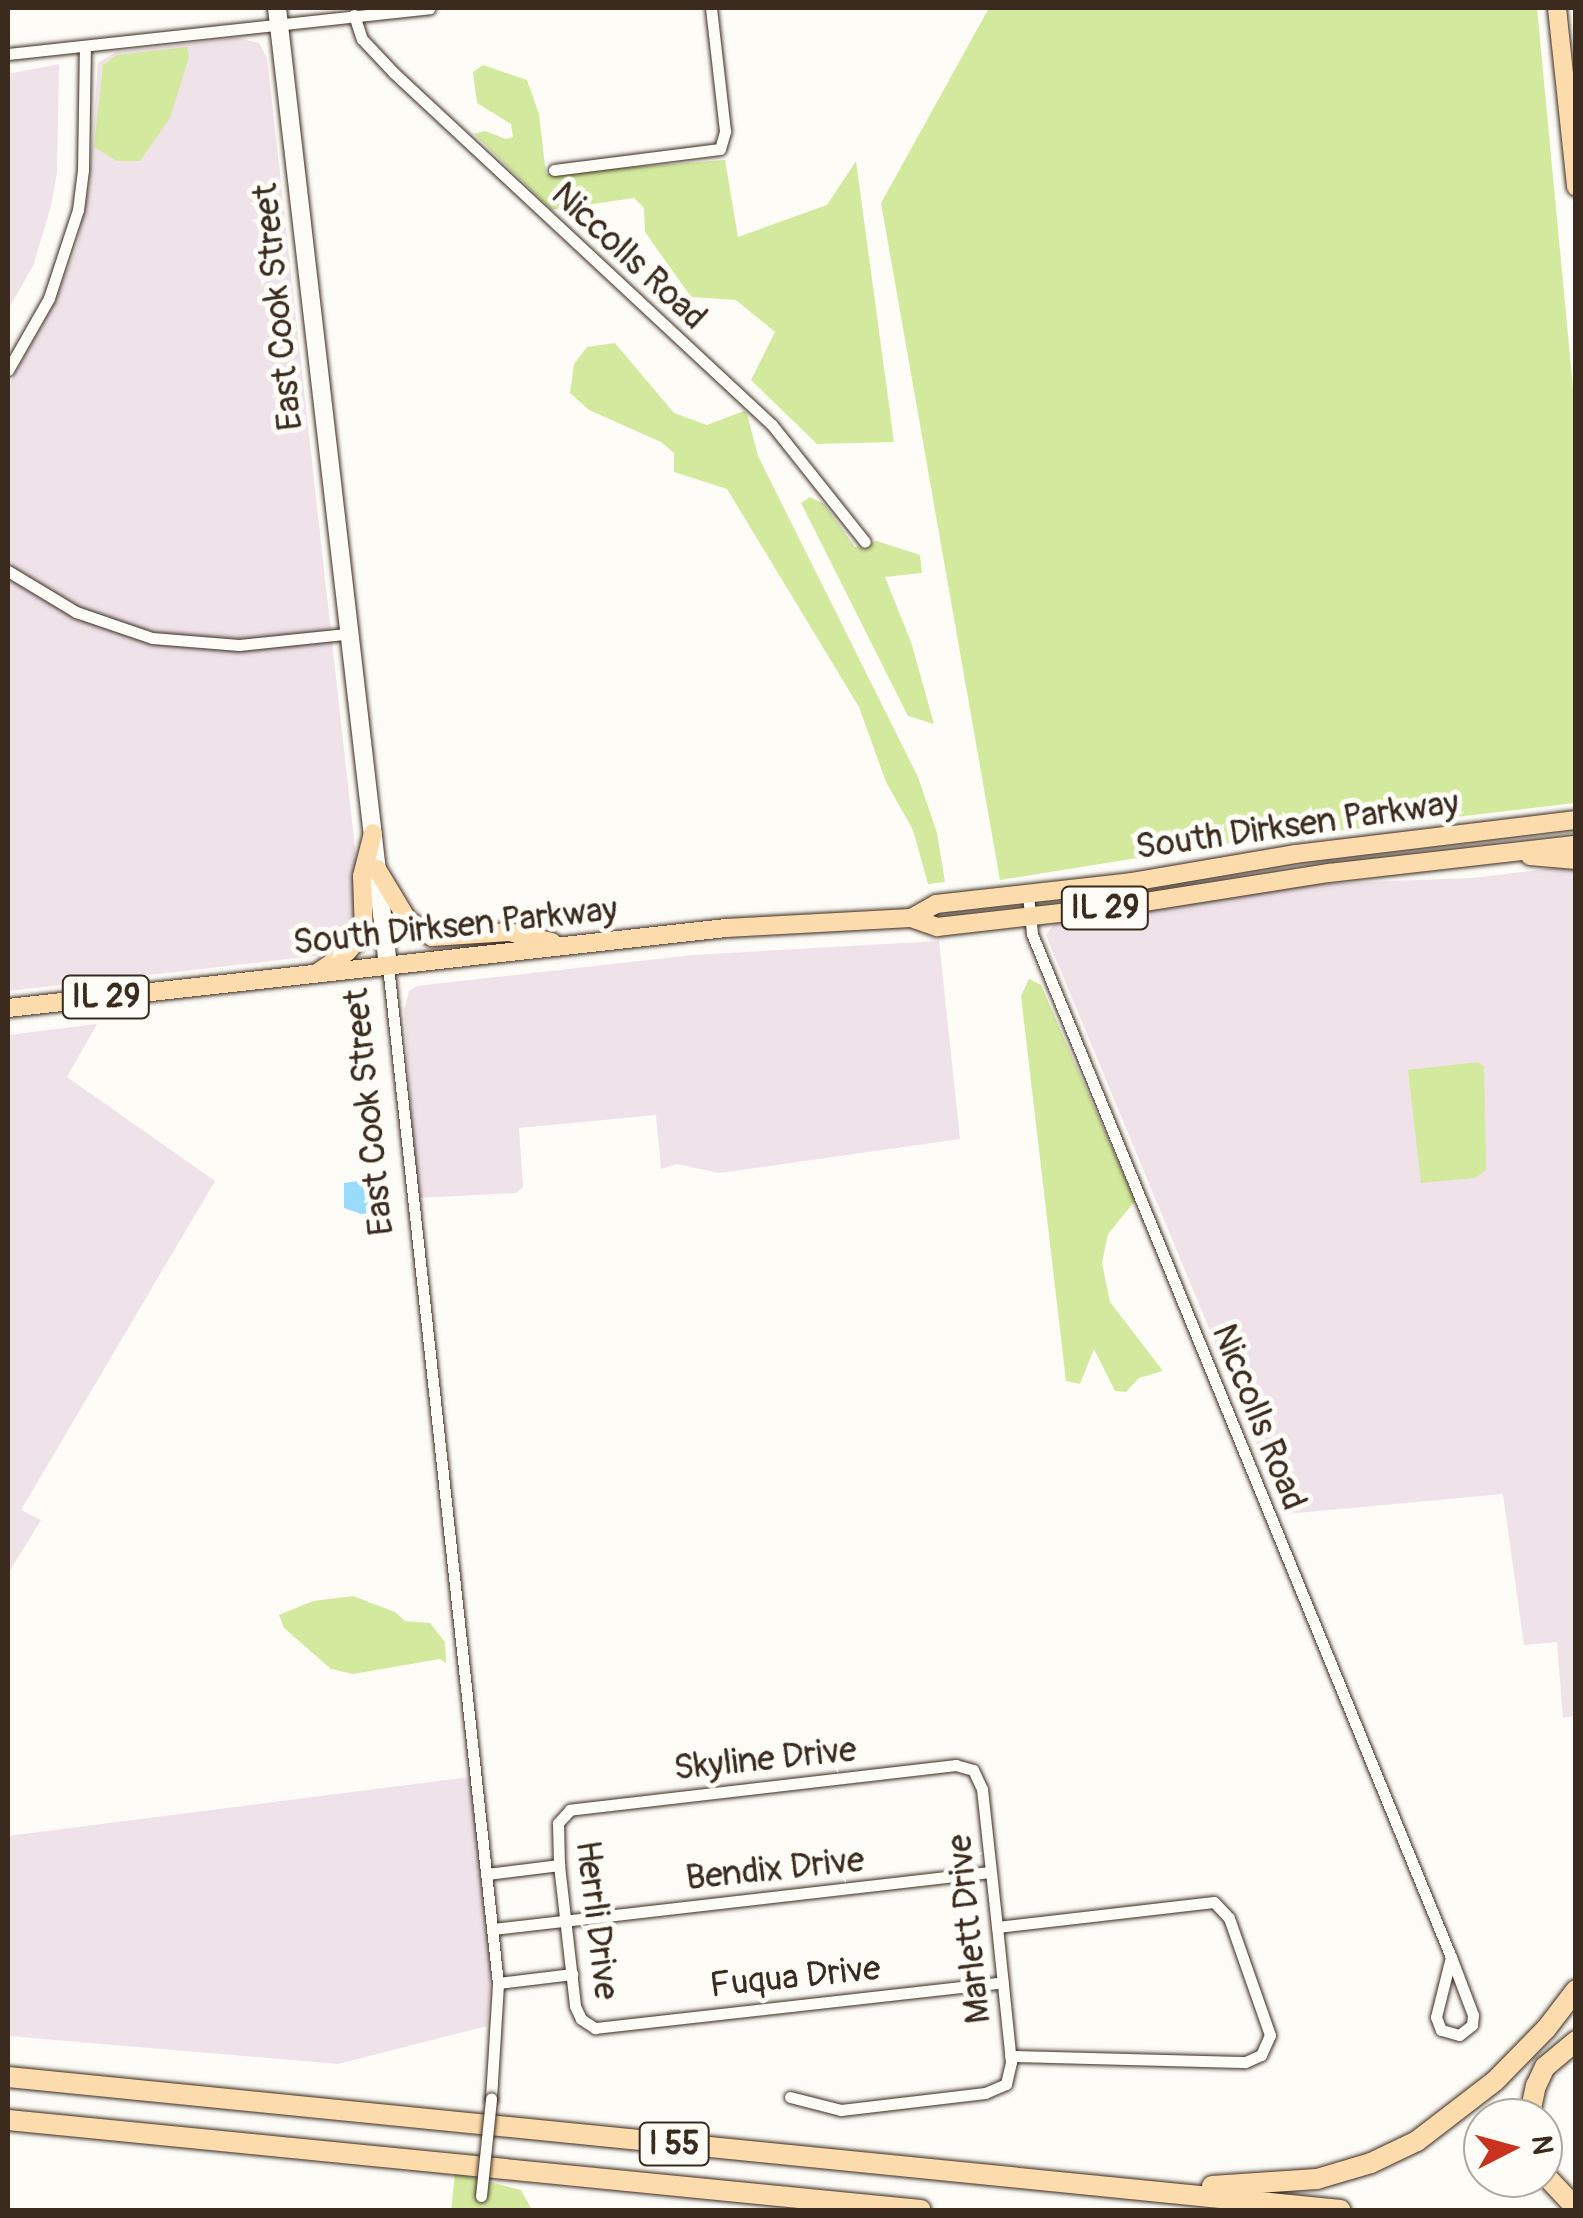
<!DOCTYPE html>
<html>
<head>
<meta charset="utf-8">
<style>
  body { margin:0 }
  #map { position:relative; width:1583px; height:2218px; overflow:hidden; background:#fdfcf7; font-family:Pangolin,sans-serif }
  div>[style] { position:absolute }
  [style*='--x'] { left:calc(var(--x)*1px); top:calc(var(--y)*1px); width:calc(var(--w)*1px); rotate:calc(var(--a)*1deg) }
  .built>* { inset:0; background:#efe2e9 }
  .green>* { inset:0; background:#d3e99e }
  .water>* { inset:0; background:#99dbfb }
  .roads { filter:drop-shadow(0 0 2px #3b2a1e) drop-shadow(0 0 2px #3b2a1e) }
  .street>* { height:11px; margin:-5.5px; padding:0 5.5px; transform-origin:5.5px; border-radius:5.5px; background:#fdfcf7 }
  .secondary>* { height:18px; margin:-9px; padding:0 9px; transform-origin:9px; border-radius:9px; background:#fdfcf7 }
  .primary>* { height:18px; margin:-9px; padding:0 9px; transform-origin:9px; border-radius:9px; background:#fcdcac }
  .highway>* { height:20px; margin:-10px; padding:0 10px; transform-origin:10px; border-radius:10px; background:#fcdcac }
  .bridges { filter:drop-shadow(0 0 2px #3b2a1e) drop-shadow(0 0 2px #3b2a1e) }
  .street-bridge>* { height:11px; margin:-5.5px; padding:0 5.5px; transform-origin:5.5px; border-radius:5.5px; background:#fdfcf7 }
  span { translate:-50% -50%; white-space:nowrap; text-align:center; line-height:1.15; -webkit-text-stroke:10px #fdfcf7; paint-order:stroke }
  .shield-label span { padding:2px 8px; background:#fdfcf7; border:2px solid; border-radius:8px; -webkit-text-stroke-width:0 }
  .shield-label { font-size:32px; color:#3b2a1e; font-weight:700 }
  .street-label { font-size:35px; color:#3b2a1e }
  .frame { position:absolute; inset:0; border:10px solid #3b2a1e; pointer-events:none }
  .north { position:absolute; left:1463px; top:2098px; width:100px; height:100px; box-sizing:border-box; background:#fdfcf7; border:2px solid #afa8a0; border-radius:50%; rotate:84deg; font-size:28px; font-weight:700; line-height:40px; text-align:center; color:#3b2a1e }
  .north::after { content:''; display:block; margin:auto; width:35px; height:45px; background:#c8321e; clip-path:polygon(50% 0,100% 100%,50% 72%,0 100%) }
</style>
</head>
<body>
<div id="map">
  <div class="built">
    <i style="clip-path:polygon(238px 38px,259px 43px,267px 58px,361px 902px,360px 926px,336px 952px,315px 956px,8px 991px,8px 386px,53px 306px,77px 246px,89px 188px,98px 63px,116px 52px)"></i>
    <i style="clip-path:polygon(59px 64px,57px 173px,51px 206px,33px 266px,8px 310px,8px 74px)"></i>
    <i style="clip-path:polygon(1556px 868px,1575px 870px,1575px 1716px,1563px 1718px,1557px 1642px,1524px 1645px,1503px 1494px,1286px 1514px,1046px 935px,1056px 922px,1318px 884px,1472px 878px)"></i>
    <i style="clip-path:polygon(939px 941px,960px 1139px,719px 1173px,677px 1164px,661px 1169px,656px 1115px,519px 1128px,523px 1187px,516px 1193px,417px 1198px,404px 1010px,409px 991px,417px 986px,693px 955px)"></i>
    <i style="clip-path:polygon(97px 1024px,67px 1077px,215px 1181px,21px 1510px,41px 1520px,8px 1574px,8px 1035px)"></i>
    <i style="clip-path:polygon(470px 1777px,491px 1967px,487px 2026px,338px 2064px,8px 2036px,8px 1836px)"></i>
  </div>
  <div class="green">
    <i style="clip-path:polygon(989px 8px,1537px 8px,1575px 409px,1575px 803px,1224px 844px,1000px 880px,881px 203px)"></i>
    <i style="clip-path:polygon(187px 47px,189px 57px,170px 118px,140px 161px,117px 161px,94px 147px,103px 65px,117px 55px)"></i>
    <i style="clip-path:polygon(483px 65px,527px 80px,539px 114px,546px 174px,725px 160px,738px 237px,827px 205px,856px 161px,894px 442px,817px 444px,751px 380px,775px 332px,736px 300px,691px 297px,645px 232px,644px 208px,634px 198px,552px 210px,474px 134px,485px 131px,506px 139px,513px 137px,511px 124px,477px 103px,473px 72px)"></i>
    <i style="clip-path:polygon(615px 343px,674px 413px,707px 425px,744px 411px,747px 414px,758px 456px,918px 777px,937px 833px,945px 882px,928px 884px,913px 830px,886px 782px,859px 707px,727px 489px,674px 472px,674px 453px,661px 442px,589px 410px,570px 393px,574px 364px,587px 347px)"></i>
    <i style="clip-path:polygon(810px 497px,824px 504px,855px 547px,877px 541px,920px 555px,922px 573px,885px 577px,911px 642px,934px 724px,908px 716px,801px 503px)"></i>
    <i style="clip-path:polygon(1029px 979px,1041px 985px,1135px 1201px,1108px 1234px,1102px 1263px,1110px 1302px,1163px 1371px,1139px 1378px,1126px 1392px,1115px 1391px,1094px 1349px,1080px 1384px,1066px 1381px,1021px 996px)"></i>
    <i style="clip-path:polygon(1478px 1062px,1484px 1066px,1486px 1170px,1475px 1178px,1421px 1183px,1408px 1070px)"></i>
    <i style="clip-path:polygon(353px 1596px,395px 1612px,405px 1621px,430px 1623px,445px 1642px,446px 1663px,440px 1659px,353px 1674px,331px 1669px,284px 1628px,279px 1615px,313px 1601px)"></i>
    <i style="clip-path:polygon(455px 2173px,521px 2190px,532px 2210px,451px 2210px)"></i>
  </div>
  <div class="water">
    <i style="clip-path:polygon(381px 1178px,386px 1184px,386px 1211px,361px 1214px,344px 1208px,344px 1183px)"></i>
  </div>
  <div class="roads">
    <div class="street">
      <i style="--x:354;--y:15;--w:25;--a:72"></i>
      <i style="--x:362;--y:39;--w:47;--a:46.7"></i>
      <i style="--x:394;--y:73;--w:517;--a:42.96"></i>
      <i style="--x:772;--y:425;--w:149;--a:51.5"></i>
      <i style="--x:8;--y:54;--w:424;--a:-6.2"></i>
      <i style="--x:554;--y:170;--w:167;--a:-7.2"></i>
      <i style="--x:720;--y:149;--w:19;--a:-74"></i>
      <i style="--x:725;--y:131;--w:124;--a:-96.5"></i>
      <i style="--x:8;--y:370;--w:83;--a:-60.3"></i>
      <i style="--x:49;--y:298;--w:93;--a:-71.8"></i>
      <i style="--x:78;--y:210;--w:40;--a:-82.9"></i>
      <i style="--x:83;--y:170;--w:124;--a:-89.1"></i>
      <i style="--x:8;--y:571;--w:79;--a:31.1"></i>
      <i style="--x:76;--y:612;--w:80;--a:18.9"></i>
      <i style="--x:152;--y:638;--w:87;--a:4.6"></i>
      <i style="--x:239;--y:645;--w:108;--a:-5.9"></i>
      <i style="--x:1028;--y:895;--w:39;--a:84"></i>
      <i style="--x:1032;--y:934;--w:1105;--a:67.73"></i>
      <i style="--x:1451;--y:1957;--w:62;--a:69.2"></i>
      <i style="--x:1473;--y:2015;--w:10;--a:96"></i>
      <i style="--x:1472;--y:2025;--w:16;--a:142"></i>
      <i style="--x:1459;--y:2035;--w:19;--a:-164"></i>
      <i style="--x:1441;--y:2030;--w:14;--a:-111"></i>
      <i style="--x:1436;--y:2017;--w:62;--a:-76"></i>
      <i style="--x:388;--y:966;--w:1024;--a:83.83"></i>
      <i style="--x:498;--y:1984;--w:115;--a:93.5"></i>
      <i style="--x:487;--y:1874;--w:73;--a:-7.1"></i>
      <i style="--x:997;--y:1927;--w:218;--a:-6.6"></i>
      <i style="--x:1214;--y:1902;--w:22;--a:47"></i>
      <i style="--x:1229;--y:1918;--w:124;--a:70.7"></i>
      <i style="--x:1270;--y:2035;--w:22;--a:114"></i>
      <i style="--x:1261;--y:2055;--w:17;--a:156"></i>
      <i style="--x:1245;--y:2062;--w:235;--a:-178.5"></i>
      <i style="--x:493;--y:1929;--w:500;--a:-6.54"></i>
      <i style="--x:498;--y:1983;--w:75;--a:-6.9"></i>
      <i style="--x:790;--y:2097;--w:53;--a:14.3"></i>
      <i style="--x:841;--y:2110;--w:145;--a:-6.7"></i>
      <i style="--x:985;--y:2093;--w:23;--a:-23"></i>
      <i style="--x:1006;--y:2084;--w:23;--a:-77"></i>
      <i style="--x:1011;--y:2062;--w:136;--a:-95.9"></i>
      <i style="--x:997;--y:1927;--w:139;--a:-96.2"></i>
      <i style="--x:982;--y:1789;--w:21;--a:-115"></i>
      <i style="--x:973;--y:1770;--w:18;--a:-164"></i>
      <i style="--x:956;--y:1765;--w:389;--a:173.4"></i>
      <i style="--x:570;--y:1810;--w:18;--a:133"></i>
      <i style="--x:558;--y:1823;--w:42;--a:88.6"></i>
      <i style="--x:559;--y:1865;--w:142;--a:83.5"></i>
      <i style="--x:575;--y:2006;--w:14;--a:65"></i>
      <i style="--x:581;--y:2019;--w:17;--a:33"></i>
      <i style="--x:595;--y:2028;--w:410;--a:-6.4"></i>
    </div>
    <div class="secondary">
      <i style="--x:277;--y:8;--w:964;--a:83.39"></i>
    </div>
    <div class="primary">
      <i style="--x:1557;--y:8;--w:180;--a:83.9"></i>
      <i style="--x:1530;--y:856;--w:46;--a:5"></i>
      <i style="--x:377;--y:869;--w:58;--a:59"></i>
      <i style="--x:407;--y:919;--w:31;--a:36"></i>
      <i style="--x:432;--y:937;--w:77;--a:-3.7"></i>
      <i style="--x:509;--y:932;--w:44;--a:13.1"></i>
      <i style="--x:911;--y:918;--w:29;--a:-29"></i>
      <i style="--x:936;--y:904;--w:196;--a:-6.4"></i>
      <i style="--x:1131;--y:882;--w:166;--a:-9.7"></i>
      <i style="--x:1295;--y:854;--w:283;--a:-6.9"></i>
      <i style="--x:317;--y:973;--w:37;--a:-35"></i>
      <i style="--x:347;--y:952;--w:25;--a:-48"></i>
      <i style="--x:364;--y:933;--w:57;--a:-92"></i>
      <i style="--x:362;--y:876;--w:44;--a:-75.7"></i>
      <i style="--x:8;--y:1008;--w:722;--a:-6.36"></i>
      <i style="--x:726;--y:928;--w:185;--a:-3.1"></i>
      <i style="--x:911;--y:918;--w:28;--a:19"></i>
      <i style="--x:937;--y:927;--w:184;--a:-6.5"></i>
      <i style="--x:1120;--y:906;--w:212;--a:-9"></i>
      <i style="--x:1329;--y:873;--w:249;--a:-6.5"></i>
    </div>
    <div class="highway">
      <i style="--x:8;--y:2077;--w:1339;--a:5.7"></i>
      <i style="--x:1529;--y:2118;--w:33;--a:-78"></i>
      <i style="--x:1536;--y:2086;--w:21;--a:-65"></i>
      <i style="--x:1545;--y:2067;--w:40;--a:-40"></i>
      <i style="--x:8;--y:2120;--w:917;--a:5.63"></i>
      <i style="--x:1543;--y:2173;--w:48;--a:46.7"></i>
      <i style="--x:1212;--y:2186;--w:105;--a:-3.8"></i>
      <i style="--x:1317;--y:2179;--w:56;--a:-16.5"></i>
      <i style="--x:1371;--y:2163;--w:51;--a:-25.6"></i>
      <i style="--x:1417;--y:2141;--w:98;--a:-37.6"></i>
      <i style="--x:1495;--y:2081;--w:73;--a:-45.6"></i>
      <i style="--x:1546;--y:2029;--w:49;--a:-52.4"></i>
    </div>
  </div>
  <div class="bridges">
    <div class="street-bridge">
      <i style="--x:481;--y:2196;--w:98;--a:-84.1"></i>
    </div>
  </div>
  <div class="shield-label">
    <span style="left:1105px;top:908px">IL 29</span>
    <span style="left:106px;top:997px">IL 29</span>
    <span style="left:674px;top:2144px">I 55</span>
  </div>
  <div class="street-label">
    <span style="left:629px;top:256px;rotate:43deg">Niccolls Road</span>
    <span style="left:278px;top:307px;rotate:-96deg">East Cook Street</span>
    <span style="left:1297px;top:825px;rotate:-8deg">South Dirksen Parkway</span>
    <span style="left:455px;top:926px;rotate:-6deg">South Dirksen Parkway</span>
    <span style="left:369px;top:1112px;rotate:-96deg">East Cook Street</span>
    <span style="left:1259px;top:1417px;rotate:68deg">Niccolls Road</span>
    <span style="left:765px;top:1759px;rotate:-6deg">Skyline Drive</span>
    <span style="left:775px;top:1869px;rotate:-6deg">Bendix Drive</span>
    <span style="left:597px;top:1920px;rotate:83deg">Herrli Drive</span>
    <span style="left:969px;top:1929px;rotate:-96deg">Marlett Drive</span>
    <span style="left:795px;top:1977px;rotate:-6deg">Fuqua Drive</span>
  </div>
  <div class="frame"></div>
  <div class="north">N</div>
</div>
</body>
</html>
